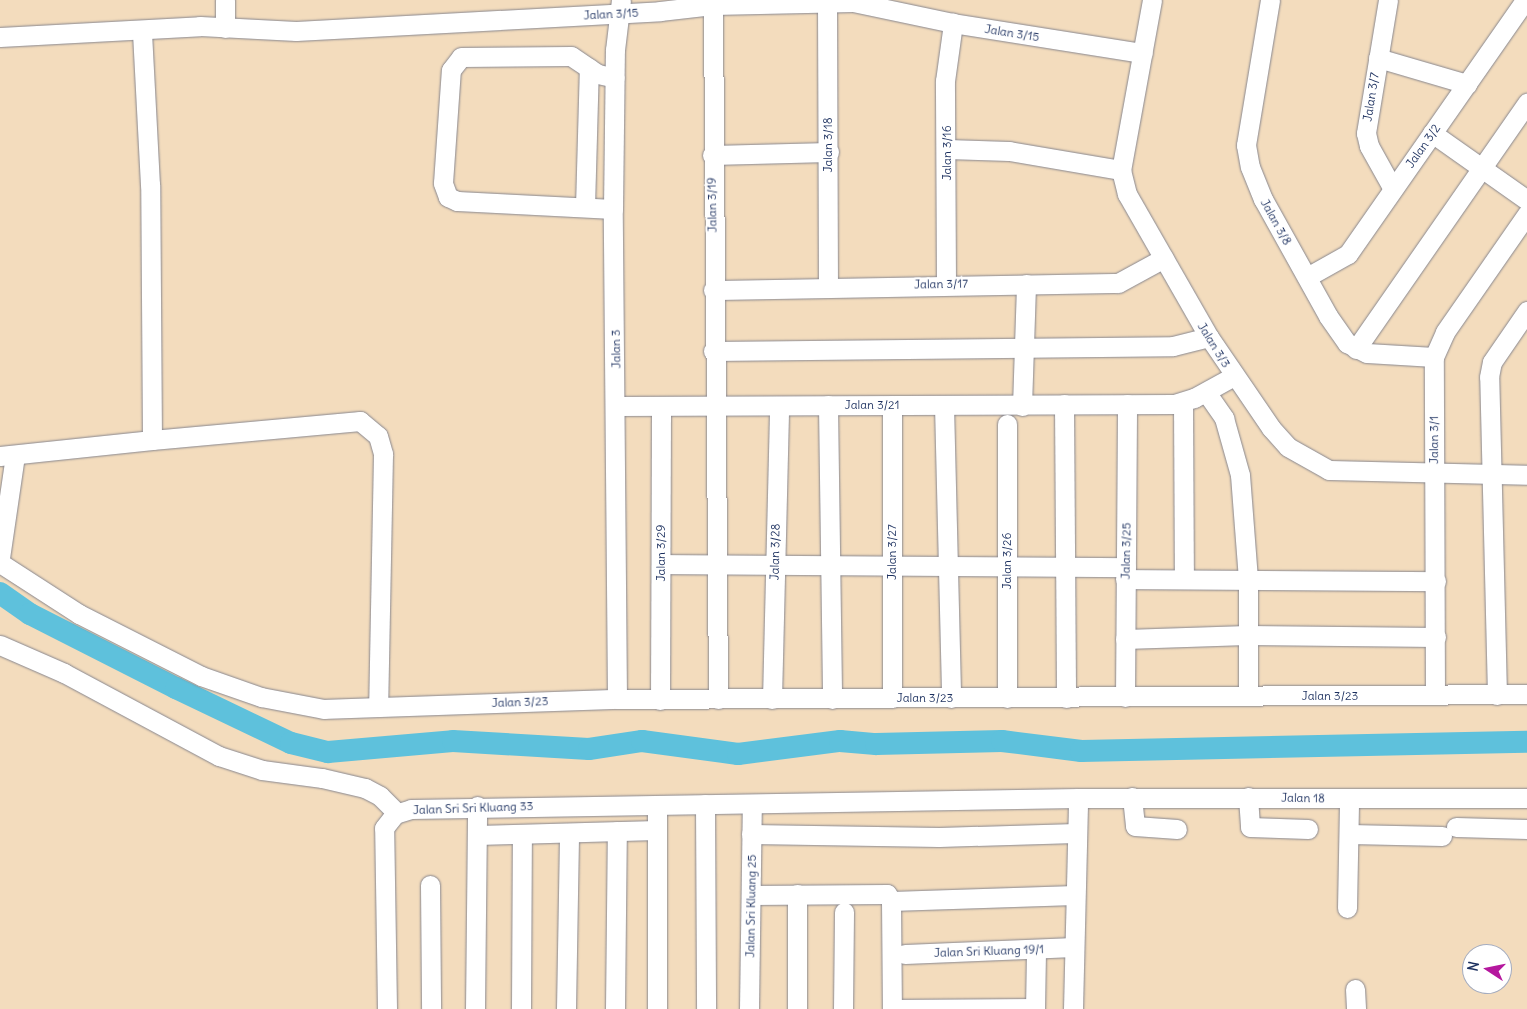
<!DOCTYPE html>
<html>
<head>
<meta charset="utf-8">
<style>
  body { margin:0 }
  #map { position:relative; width:1527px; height:1009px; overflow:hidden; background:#f3dcbd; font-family:Delius,sans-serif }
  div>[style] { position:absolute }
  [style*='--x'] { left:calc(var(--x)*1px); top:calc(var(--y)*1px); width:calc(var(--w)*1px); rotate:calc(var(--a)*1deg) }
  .river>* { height:22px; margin:-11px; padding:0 11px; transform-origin:11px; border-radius:11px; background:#5ec1dc }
  .roads { filter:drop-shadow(0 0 1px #87868e) drop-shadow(0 0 1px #87868e) }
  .minor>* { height:19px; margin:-9.5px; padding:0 9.5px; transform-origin:9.5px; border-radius:9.5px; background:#fff }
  span { translate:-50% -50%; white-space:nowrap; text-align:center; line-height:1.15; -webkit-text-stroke:4px #fff; paint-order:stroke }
  .street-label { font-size:12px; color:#1b2f5e }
  .north { position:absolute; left:1462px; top:944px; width:50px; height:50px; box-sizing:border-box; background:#fff; border:1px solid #a4acbf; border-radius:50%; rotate:281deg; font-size:14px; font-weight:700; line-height:20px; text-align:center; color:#1b2f5e }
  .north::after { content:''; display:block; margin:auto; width:18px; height:22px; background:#b5179e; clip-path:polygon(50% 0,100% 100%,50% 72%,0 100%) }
</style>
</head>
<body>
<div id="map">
  <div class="river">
    <i style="--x:0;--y:593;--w:37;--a:35"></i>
    <i style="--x:30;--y:614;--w:164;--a:26.9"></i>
    <i style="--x:176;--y:688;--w:127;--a:25.6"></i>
    <i style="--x:291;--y:743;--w:38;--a:14"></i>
    <i style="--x:328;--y:752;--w:125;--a:-5"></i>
    <i style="--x:453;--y:741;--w:136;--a:3.4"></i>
    <i style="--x:589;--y:749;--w:54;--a:-8.6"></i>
    <i style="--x:642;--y:741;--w:97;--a:7.7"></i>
    <i style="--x:738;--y:754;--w:103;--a:-7.3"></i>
    <i style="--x:840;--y:741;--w:36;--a:5"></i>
    <i style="--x:876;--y:744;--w:126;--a:-1.4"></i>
    <i style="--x:1002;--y:741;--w:80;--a:7.2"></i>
    <i style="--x:1081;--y:751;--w:446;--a:-1.2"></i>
  </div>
  <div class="roads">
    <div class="minor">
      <i style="--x:225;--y:0;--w:28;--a:90"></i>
      <i style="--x:1152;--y:0;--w:173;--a:100.3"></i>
      <i style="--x:1121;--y:170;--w:25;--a:76"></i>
      <i style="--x:1127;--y:194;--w:165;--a:60.2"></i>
      <i style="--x:1209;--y:337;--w:110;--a:55.7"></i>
      <i style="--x:1271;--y:428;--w:25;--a:48"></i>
      <i style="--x:1288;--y:447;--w:47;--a:29.3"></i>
      <i style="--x:1329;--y:470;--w:198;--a:1.4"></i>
      <i style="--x:1270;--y:0;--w:147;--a:99.4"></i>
      <i style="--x:1246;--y:145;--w:22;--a:80"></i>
      <i style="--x:1250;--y:167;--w:35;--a:68"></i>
      <i style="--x:1263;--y:199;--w:134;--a:60.9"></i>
      <i style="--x:1328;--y:316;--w:33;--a:55"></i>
      <i style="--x:1347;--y:343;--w:22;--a:27"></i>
      <i style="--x:1367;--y:353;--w:67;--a:3.4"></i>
      <i style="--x:1388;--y:0;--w:135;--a:99.4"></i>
      <i style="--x:1366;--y:133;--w:13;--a:77"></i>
      <i style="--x:1369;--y:146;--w:49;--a:60.8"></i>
      <i style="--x:827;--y:2;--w:285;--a:89.8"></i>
      <i style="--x:713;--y:5;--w:694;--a:89.59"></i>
      <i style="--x:0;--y:37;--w:200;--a:-3.1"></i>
      <i style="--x:200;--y:26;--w:96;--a:3"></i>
      <i style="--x:296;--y:31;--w:365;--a:-3.1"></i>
      <i style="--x:660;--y:11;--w:53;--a:-6.5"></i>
      <i style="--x:713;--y:5;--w:140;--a:-1.2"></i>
      <i style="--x:853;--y:2;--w:102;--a:11.9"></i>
      <i style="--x:953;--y:23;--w:192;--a:9"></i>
      <i style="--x:1378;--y:58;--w:93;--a:16.3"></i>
      <i style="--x:1432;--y:133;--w:116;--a:35.2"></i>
      <i style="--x:947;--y:149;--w:62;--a:1.8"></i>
      <i style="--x:1009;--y:151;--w:114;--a:9.6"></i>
      <i style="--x:712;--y:155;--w:117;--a:-1.5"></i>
      <i style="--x:585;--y:207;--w:139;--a:-88.4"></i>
      <i style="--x:613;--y:209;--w:156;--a:-177.1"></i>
      <i style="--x:457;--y:201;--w:10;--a:-156"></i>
      <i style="--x:448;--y:197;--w:15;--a:-110"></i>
      <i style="--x:443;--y:183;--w:113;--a:-86"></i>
      <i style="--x:451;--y:70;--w:16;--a:-52"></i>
      <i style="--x:461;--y:57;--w:110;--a:-0.5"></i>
      <i style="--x:571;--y:56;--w:32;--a:34"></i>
      <i style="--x:598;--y:74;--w:17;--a:13"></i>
      <i style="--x:1307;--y:277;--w:47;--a:-29.3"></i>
      <i style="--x:1348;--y:254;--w:310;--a:-55.1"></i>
      <i style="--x:946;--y:284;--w:203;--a:-90.3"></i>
      <i style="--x:945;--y:81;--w:59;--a:-82.1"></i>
      <i style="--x:713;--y:290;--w:405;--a:-1"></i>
      <i style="--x:1118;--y:283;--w:52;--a:-28.5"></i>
      <i style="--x:1356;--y:349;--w:300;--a:-55.2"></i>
      <i style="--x:713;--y:351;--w:460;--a:-0.6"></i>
      <i style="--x:1173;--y:346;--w:37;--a:-14"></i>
      <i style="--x:1206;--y:392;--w:32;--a:55"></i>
      <i style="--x:1224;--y:418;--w:59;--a:74.3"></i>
      <i style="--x:1240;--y:475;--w:103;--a:85.6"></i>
      <i style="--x:1248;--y:578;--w:118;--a:90"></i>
      <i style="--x:1183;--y:402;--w:177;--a:89.7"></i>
      <i style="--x:1064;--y:404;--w:294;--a:89.6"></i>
      <i style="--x:828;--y:405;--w:294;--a:89.2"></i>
      <i style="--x:892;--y:405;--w:293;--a:90"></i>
      <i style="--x:944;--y:405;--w:293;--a:88.6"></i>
      <i style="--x:617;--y:406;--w:557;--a:-0.21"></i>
      <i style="--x:1174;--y:404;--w:21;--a:-17"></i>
      <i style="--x:1194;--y:398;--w:46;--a:-28.8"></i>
      <i style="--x:1022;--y:406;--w:122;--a:-88.1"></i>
      <i style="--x:1007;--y:424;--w:274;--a:90"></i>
      <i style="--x:152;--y:440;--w:209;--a:-5.2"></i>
      <i style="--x:360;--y:421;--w:23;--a:40"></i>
      <i style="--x:378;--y:436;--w:19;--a:74"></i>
      <i style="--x:383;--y:454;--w:253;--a:91.1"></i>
      <i style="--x:0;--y:456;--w:153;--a:-6"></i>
      <i style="--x:152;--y:440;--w:255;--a:-90.4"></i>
      <i style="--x:150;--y:185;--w:153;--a:-93"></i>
      <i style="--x:0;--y:558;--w:104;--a:-81.7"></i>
      <i style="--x:0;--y:563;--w:94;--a:32.8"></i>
      <i style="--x:79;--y:614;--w:137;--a:26.9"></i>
      <i style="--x:201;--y:676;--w:64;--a:19.3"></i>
      <i style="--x:261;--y:697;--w:64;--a:10.8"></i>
      <i style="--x:324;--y:709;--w:293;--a:-2"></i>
      <i style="--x:617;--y:699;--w:910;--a:-0.31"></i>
      <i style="--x:661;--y:564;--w:465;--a:0.4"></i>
      <i style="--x:1125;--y:579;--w:311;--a:0.4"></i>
      <i style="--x:1125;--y:639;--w:122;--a:-1.9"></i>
      <i style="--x:1247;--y:635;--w:189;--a:0.6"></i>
      <i style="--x:0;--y:645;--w:70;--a:23.6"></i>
      <i style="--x:64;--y:673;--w:176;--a:28.2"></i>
      <i style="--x:219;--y:756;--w:45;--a:18"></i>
      <i style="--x:262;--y:770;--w:61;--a:7.6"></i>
      <i style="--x:322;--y:778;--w:44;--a:13.1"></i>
      <i style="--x:365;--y:788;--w:17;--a:28"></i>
      <i style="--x:380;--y:796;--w:24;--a:45"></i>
      <i style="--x:1435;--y:695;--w:338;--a:-90.2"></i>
      <i style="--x:1434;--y:357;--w:27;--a:-66"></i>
      <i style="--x:1445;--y:332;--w:144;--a:-55.2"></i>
      <i style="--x:1497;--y:695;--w:318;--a:-91.4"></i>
      <i style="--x:1489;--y:377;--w:15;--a:-79"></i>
      <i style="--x:1492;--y:362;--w:62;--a:-55.5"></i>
      <i style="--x:1125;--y:697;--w:293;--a:-89.6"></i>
      <i style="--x:617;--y:699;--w:490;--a:-90.5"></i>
      <i style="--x:613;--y:209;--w:159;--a:-89.3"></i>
      <i style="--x:615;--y:50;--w:50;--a:-83.2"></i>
      <i style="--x:772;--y:699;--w:293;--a:-88.6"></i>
      <i style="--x:660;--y:700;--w:294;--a:-89.8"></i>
      <i style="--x:1132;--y:797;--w:29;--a:84"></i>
      <i style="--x:1135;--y:826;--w:42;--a:4.1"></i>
      <i style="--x:1248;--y:797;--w:30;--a:86"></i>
      <i style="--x:1250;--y:827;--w:58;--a:2"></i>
      <i style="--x:705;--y:804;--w:205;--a:89.7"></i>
      <i style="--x:657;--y:805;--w:204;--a:90"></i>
      <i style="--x:1456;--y:827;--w:71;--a:1.6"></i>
      <i style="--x:751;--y:834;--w:188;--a:0.9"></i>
      <i style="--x:939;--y:837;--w:137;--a:-1.7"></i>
      <i style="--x:1349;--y:834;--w:93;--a:1.2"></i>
      <i style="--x:477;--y:835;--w:180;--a:-1.6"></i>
      <i style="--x:430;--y:885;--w:124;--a:89.5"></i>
      <i style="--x:797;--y:894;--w:115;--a:90"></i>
      <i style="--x:751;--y:895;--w:136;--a:-0.4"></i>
      <i style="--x:887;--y:894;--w:8;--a:60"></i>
      <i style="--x:891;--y:901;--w:108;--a:89.5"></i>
      <i style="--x:891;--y:901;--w:184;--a:-1.9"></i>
      <i style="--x:1347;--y:908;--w:109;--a:-88.9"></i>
      <i style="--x:905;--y:954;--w:169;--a:-2.4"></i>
      <i style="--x:1355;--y:989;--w:20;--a:87"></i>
      <i style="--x:387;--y:1009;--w:181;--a:-90.9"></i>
      <i style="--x:384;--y:828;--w:18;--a:-52"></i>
      <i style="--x:395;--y:814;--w:17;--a:-17"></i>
      <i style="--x:411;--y:809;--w:667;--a:-0.94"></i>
      <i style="--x:1078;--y:798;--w:449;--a:0"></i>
      <i style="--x:475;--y:1009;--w:203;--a:-89.4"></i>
      <i style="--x:521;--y:1009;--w:175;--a:-89.7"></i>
      <i style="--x:566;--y:1009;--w:176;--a:-89"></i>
      <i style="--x:615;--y:1009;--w:178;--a:-89.4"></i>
      <i style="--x:749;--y:1009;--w:205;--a:-89.2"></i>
      <i style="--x:843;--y:1009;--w:97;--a:-89.4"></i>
      <i style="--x:892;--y:1009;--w:143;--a:-0.4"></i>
      <i style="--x:1035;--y:1009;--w:60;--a:-89"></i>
      <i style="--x:1073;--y:1009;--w:211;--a:-88.6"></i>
    </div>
  </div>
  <div class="street-label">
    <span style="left:611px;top:14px;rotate:-3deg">Jalan 3/15</span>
    <span style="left:1012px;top:33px;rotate:9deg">Jalan 3/15</span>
    <span style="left:1371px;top:97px;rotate:-81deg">Jalan 3/7</span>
    <span style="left:828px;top:145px;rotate:-90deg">Jalan 3/18</span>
    <span style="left:1423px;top:146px;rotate:-55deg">Jalan 3/2</span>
    <span style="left:947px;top:153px;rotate:-90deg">Jalan 3/16</span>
    <span style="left:712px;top:205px;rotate:-91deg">Jalan 3/19</span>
    <span style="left:1276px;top:222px;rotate:61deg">Jalan 3/8</span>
    <span style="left:941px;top:284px;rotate:-1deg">Jalan 3/17</span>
    <span style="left:1214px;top:345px;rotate:58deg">Jalan 3/3</span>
    <span style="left:616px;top:349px;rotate:-91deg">Jalan 3</span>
    <span style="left:872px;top:405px">Jalan 3/21</span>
    <span style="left:1434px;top:440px;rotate:-90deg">Jalan 3/1</span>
    <span style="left:1126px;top:551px;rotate:-89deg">Jalan 3/25</span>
    <span style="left:775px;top:552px;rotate:-89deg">Jalan 3/28</span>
    <span style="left:892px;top:552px;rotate:-90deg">Jalan 3/27</span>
    <span style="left:661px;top:553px;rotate:-90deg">Jalan 3/29</span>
    <span style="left:1007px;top:561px;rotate:-90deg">Jalan 3/26</span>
    <span style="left:1330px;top:696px">Jalan 3/23</span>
    <span style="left:925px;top:698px">Jalan 3/23</span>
    <span style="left:520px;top:702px;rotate:-2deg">Jalan 3/23</span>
    <span style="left:1303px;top:798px;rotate:1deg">Jalan 18</span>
    <span style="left:473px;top:808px;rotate:-2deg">Jalan Sri Sri Kluang 33</span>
    <span style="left:751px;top:906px;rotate:-89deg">Jalan Sri Kluang 25</span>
    <span style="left:989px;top:951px;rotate:-2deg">Jalan Sri Kluang 19/1</span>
  </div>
  <div class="north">N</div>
</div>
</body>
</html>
